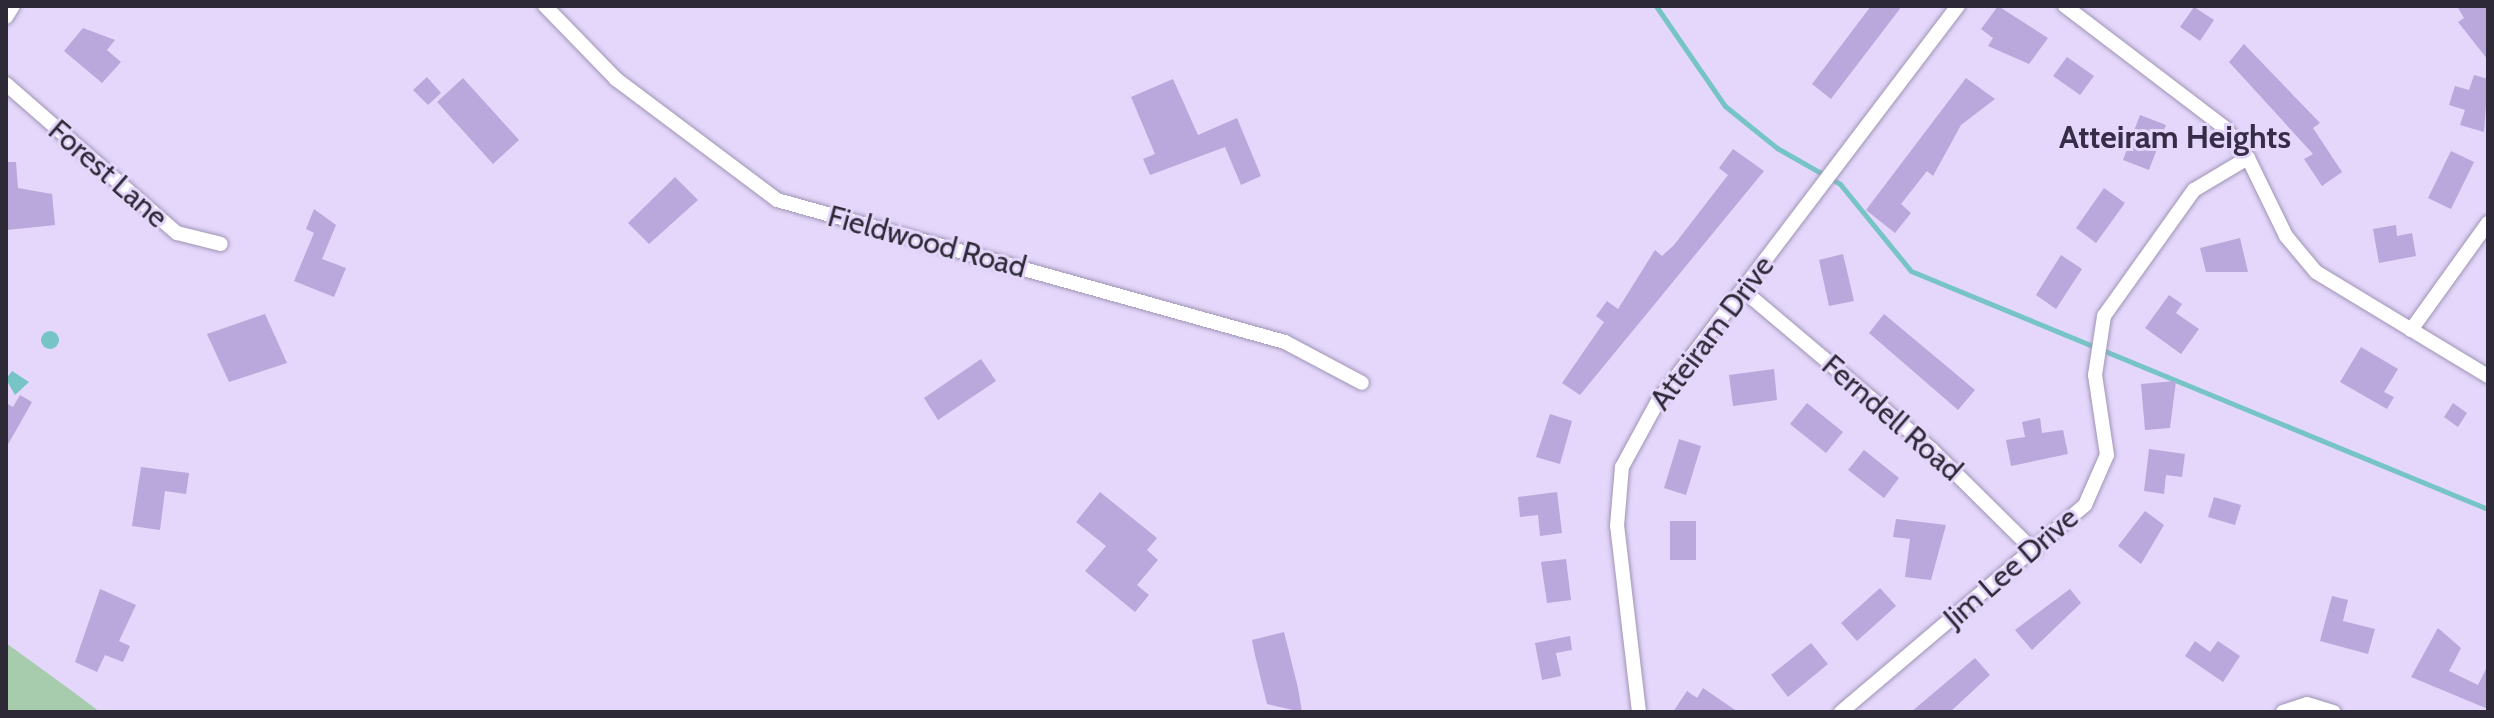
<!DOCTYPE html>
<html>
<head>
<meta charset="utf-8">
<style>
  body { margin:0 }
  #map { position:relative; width:2494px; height:718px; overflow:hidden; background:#e4d7fb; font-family:Cabin,sans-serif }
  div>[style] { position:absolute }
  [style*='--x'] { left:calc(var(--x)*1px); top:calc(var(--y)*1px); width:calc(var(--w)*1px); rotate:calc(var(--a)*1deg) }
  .green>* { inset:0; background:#a7ccad }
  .water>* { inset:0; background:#77c4c7 }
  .round { border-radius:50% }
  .stream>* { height:5px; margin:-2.5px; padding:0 2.5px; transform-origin:2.5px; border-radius:2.5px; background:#77c4c7 }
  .building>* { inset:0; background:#baa7db }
  .roads { filter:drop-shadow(0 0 2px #a094b5) drop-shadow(0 0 2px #a094b5) }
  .minor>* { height:14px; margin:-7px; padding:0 7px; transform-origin:7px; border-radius:7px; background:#fff }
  span { translate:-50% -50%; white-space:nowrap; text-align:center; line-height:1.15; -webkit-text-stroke:6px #e4d7fb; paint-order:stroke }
  .street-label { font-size:30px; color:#2e2936 }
  .neighbourhood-label { font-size:32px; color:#382d49; font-weight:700 }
  .frame { position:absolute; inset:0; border:8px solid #2e2936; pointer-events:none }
</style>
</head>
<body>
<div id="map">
  <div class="green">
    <i style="clip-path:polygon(6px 643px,72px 691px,100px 712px,6px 712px)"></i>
  </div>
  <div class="water">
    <i class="round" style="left:41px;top:331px;width:18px;height:18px"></i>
    <i style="clip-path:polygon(12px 371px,29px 382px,15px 395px,6px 379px)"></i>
  </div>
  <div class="stream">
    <i style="--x:1656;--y:6;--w:121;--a:55.4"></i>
    <i style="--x:1725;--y:106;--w:67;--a:38.9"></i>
    <i style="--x:1777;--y:148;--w:73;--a:29.7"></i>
    <i style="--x:1840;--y:184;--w:112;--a:50.8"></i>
    <i style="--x:1911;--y:271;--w:624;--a:22.42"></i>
  </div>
  <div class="building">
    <i style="clip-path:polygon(1871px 6px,1902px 6px,1831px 99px,1812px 84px)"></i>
    <i style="clip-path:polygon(1998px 6px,2048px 38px,2029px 64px,1988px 46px,1993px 38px,1981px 29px)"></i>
    <i style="clip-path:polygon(2457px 6px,2488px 6px,2488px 60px,2458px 22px,2464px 18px)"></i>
    <i style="clip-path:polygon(2194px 7px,2214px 20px,2200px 41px,2180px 27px)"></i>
    <i style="clip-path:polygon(83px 28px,115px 40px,107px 50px,121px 62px,102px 83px,64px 51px)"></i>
    <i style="clip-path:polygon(2244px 44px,2320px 123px,2313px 128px,2342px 172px,2322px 186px,2304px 159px,2313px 154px,2229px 62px)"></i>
    <i style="clip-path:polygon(2067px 57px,2094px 76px,2080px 95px,2053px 76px)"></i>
    <i style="clip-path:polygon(2474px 75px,2488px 79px,2484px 132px,2460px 125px,2465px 110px,2449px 105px,2455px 86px,2469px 90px)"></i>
    <i style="clip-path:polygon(427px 77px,441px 93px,428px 105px,413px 90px)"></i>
    <i style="clip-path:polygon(463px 78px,519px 140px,493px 164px,437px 102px)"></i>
    <i style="clip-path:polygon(1966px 78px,1995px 99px,1961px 125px,1933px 176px,1927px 171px,1901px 204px,1911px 213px,1895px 233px,1866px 210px)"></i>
    <i style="clip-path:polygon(1173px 79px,1198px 135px,1237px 118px,1261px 176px,1241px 185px,1225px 147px,1150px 175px,1143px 159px,1155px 154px,1131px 97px)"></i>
    <i style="clip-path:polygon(2140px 115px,2166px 125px,2149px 170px,2123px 160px)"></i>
    <i style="clip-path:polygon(1733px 149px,1764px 171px,1580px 395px,1562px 383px,1604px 322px,1596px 316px,1607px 301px,1618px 309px,1655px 250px,1662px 256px,1674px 245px,1728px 175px,1719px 168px)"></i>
    <i style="clip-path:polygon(2451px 151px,2474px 162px,2451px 209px,2428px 198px)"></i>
    <i style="clip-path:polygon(6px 162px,16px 162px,18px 188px,52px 194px,55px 225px,7px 230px)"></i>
    <i style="clip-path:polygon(675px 177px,698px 200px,649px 244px,628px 223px)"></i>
    <i style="clip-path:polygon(2104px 188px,2125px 203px,2096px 243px,2076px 228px)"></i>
    <i style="clip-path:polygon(314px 209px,336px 225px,322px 259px,346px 268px,334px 297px,294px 281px,314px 233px,306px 229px)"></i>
    <i style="clip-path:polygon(2396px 225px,2397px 236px,2412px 233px,2416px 256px,2379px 263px,2373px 229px)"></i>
    <i style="clip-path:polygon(2240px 238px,2248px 272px,2206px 272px,2200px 248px)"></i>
    <i style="clip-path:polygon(1843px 254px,1854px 301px,1829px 306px,1819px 260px)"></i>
    <i style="clip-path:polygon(2061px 255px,2082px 269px,2056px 309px,2036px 295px)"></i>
    <i style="clip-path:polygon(2169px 295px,2182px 304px,2176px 313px,2199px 329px,2181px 354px,2145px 328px)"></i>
    <i style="clip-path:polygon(265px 314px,287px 363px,229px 382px,207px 334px)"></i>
    <i style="clip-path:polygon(1884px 314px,1975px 390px,1958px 410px,1869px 333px)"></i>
    <i style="clip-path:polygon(2361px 347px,2398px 369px,2384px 392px,2394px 397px,2387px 409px,2340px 382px)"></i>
    <i style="clip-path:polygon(981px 359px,996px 381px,938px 420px,924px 398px)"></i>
    <i style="clip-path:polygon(1774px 369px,1777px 400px,1733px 406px,1729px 375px)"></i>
    <i style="clip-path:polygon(2176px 381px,2170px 428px,2145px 430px,2141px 384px)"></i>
    <i style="clip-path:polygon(20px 395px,32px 402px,6px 448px,6px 403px,13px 407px)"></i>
    <i style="clip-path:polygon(1807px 403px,1843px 432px,1826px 453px,1790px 424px)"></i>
    <i style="clip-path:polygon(2453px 403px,2467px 413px,2458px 427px,2444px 417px)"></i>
    <i style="clip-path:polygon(1550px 414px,1572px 421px,1560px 464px,1536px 457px)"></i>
    <i style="clip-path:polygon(2040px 418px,2042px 433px,2063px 430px,2068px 454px,2011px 466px,2006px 440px,2025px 437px,2022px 422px)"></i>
    <i style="clip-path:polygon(1679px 439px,1701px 446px,1686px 495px,1664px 488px)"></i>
    <i style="clip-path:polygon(2149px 449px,2185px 454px,2182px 477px,2166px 475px,2164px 494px,2144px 491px)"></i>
    <i style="clip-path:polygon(1864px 450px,1899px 478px,1884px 498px,1848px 470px)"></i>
    <i style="clip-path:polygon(141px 467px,189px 473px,186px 494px,165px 491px,160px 530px,132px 526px)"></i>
    <i style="clip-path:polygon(1100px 492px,1157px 538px,1147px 550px,1158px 560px,1137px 585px,1149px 595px,1135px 612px,1085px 571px,1106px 546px,1076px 522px)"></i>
    <i style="clip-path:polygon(1557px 492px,1562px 533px,1540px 536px,1538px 515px,1520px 517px,1518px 497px)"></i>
    <i style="clip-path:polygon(2214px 497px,2241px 505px,2235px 525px,2208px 517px)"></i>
    <i style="clip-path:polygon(2145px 511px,2164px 525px,2141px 564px,2118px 546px)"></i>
    <i style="clip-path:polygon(1896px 519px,1946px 525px,1931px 580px,1905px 577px,1910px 539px,1893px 537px)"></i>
    <i style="clip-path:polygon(1670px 521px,1696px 521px,1696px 560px,1670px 560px)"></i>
    <i style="clip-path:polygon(1566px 559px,1571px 600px,1547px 603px,1541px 562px)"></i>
    <i style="clip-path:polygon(1880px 588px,1896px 606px,1857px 641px,1841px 623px)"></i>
    <i style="clip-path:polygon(100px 589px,136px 605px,119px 641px,130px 646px,123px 662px,105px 655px,97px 672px,75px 662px)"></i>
    <i style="clip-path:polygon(2070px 589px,2081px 603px,2032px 650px,2015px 630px)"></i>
    <i style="clip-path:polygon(2332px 596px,2348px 600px,2343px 621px,2375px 629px,2368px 654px,2320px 641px)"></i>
    <i style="clip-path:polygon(2438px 628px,2461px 648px,2449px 671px,2478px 685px,2488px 665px,2488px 709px,2411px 677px)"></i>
    <i style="clip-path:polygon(1284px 632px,1298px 688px,1302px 712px,1267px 704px,1255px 655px,1252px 640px)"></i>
    <i style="clip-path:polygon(1570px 636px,1572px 650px,1556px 653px,1561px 676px,1542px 680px,1535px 643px)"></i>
    <i style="clip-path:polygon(2195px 641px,2210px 652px,2218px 641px,2240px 656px,2223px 682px,2185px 656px)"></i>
    <i style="clip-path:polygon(1811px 643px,1828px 664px,1788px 697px,1771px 675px)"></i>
    <i style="clip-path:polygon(1975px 658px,1990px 675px,1950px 712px,1911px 712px)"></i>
    <i style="clip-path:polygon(1703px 688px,1738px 712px,1673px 712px,1687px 691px,1697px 698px)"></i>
  </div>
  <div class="roads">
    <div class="minor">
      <i style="--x:545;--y:6;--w:102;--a:45.8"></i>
      <i style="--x:616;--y:79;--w:201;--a:36.9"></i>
      <i style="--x:777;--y:200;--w:527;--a:15.62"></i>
      <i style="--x:1285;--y:342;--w:87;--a:28"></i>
      <i style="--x:2065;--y:6;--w:201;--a:37.3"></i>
      <i style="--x:2225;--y:128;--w:38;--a:53"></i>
      <i style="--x:2248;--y:158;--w:87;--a:64"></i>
      <i style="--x:2286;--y:236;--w:47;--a:50.2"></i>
      <i style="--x:2316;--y:272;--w:201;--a:31.2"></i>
      <i style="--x:6;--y:17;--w:13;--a:-58"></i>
      <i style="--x:6;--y:84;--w:227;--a:41.1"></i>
      <i style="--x:177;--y:233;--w:45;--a:14"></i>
      <i style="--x:1744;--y:291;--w:245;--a:40.2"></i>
      <i style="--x:1931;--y:449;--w:145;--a:44.7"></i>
      <i style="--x:2411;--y:330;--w:132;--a:-54.3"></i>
      <i style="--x:1639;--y:712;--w:187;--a:-96.7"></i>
      <i style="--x:1617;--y:526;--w:59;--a:-85.2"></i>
      <i style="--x:1622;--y:467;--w:75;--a:-61.4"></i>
      <i style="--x:1658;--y:401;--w:496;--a:-52.8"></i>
      <i style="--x:1841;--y:712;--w:320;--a:-40.3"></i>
      <i style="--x:2085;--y:505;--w:55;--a:-66.3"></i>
      <i style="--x:2107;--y:455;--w:81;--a:-98.5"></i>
      <i style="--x:2095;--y:375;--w:60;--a:-81.3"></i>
      <i style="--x:2104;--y:316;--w:155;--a:-54.5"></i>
      <i style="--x:2194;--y:190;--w:63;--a:-30.7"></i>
      <i style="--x:2283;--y:712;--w:25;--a:-18"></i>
      <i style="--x:2307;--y:704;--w:28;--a:17"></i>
    </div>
  </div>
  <div class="street-label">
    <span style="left:108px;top:174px;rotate:41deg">Forest Lane</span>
    <span style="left:927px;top:242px;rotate:15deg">Fieldwood Road</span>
    <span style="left:1712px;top:333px;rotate:-53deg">Atteiram Drive</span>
    <span style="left:1892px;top:418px;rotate:41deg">Ferndell Road</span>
    <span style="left:2011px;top:568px;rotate:-41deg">Jim Lee Drive</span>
  </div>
  <div class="neighbourhood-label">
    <span style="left:2175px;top:137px">Atteiram Heights</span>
  </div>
  <div class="frame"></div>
</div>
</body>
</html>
